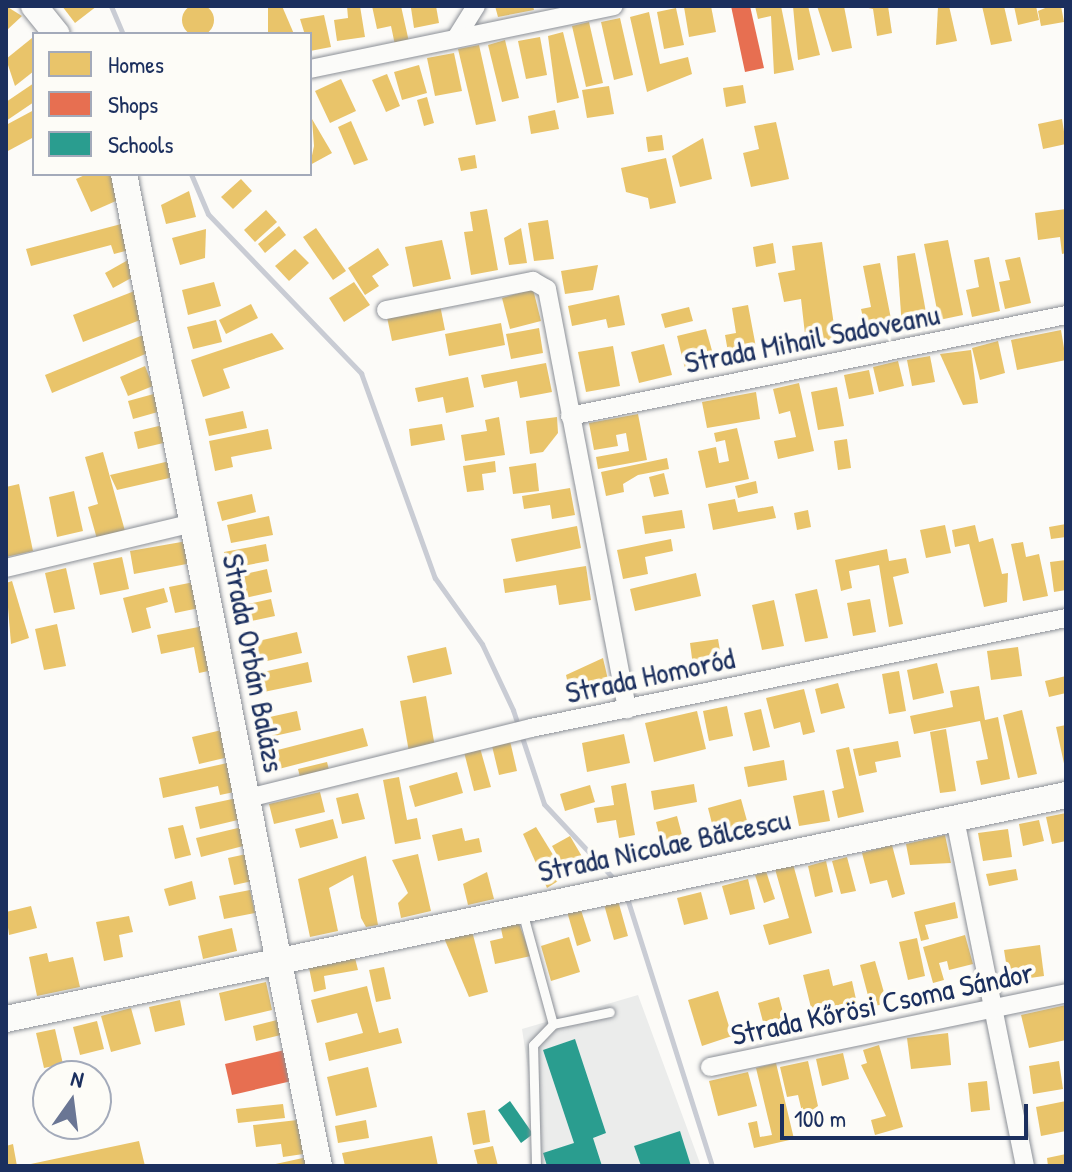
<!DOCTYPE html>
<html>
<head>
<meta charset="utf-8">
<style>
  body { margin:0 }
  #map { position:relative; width:1072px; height:1172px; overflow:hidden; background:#fcfbf8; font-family:"Patrick Hand",sans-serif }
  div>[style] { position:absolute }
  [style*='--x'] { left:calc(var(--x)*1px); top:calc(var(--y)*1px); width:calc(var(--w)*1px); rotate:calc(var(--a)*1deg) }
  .built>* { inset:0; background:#ebeceb }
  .homes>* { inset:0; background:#e9c46a }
  .round { border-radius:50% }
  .shops>* { inset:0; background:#e76f51 }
  .schools>* { inset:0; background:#2a9d8f }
  .stream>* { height:5px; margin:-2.5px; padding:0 2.5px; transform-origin:2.5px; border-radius:2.5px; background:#c9ccd4 }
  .roads { filter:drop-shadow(0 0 2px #8c9097) drop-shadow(0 0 2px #8c9097) }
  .lane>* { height:9px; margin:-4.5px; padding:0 4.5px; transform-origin:4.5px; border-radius:4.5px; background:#fbfbf9 }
  .street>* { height:18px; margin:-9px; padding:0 9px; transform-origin:9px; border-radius:9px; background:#fbfbf9 }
  .secondary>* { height:26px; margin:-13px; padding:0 13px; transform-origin:13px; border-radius:13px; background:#fbfbf9 }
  span { translate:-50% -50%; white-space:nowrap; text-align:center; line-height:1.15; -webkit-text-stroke:8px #fdfcf7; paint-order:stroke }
  .street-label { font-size:30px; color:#1b2f5e }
  .frame { position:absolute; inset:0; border:8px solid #1b2f5e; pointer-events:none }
  .legend { position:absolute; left:32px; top:32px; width:280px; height:144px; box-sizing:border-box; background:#fdfcf7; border:2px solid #a3aaba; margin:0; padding:10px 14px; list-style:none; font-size:24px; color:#1b2f5e }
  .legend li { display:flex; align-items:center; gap:16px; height:40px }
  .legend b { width:40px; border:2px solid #a3aaba }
  .north { position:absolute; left:32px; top:1060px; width:80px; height:80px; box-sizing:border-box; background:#fdfcf7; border:2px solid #a3aaba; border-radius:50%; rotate:14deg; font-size:22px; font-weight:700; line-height:32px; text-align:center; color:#1b2f5e }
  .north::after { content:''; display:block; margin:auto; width:28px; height:36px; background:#6a7694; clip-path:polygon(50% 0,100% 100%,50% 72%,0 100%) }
  .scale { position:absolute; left:780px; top:1104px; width:248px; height:36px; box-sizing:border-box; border:4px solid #1b2f5e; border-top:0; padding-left:10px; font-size:24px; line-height:28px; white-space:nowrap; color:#1b2f5e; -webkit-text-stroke:6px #fdfcf7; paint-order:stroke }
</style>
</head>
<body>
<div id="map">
  <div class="built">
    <i style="clip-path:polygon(638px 995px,701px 1166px,530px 1166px,534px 1109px,522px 1029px)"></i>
  </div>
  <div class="homes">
    <i class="round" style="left:182px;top:4px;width:32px;height:32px"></i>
    <i style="clip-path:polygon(6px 6px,22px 16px,6px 31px)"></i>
    <i style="clip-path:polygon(62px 6px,97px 6px,75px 23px)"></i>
    <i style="clip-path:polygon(268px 6px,282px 6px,294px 34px,268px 34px)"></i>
    <i style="clip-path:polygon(347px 6px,360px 6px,365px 37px,337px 41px,334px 20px,348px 18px)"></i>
    <i style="clip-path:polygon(372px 6px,401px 6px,409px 42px,395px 45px,391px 26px,377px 29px)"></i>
    <i style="clip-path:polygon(423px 6px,436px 6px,439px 23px,414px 28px,411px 8px)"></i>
    <i style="clip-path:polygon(495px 6px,533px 6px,534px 10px,498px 17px)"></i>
    <i style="clip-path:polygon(711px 6px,716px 32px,689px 37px,684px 7px)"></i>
    <i style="clip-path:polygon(755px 6px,781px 6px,794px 70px,774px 74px,771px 16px,758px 19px)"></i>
    <i style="clip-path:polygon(793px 6px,808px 6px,820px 55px,798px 60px)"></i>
    <i style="clip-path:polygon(817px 6px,844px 6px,852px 48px,832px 52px)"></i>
    <i style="clip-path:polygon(859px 6px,888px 6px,892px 33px,877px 36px,873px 9px)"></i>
    <i style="clip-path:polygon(938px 6px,949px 6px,957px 41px,936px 45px)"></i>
    <i style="clip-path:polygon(982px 6px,1004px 6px,1012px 41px,991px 45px)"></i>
    <i style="clip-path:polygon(1014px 6px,1036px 6px,1039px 20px,1018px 25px)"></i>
    <i style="clip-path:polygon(1050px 6px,1061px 6px,1064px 22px,1041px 26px,1038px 11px)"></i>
    <i style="clip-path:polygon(676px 8px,684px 45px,664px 49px,657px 12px)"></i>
    <i style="clip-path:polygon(649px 12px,660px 64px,688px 57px,692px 74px,647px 92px,630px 17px)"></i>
    <i style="clip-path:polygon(324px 15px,331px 47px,310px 51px,300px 19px)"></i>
    <i style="clip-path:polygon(620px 18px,633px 75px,614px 80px,601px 22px)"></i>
    <i style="clip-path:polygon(589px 22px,603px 83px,586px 87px,572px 26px)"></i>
    <i style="clip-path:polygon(563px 32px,579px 98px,557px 103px,548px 36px)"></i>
    <i style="clip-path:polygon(540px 37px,547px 75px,526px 79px,518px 41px)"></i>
    <i style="clip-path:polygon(32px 38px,34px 71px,15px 86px,6px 59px)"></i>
    <i style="clip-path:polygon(505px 40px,519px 98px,502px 102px,488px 45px)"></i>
    <i style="clip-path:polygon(479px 45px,496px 121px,476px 125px,458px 49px)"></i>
    <i style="clip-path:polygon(454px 53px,462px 91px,435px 96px,427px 58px)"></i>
    <i style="clip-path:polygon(419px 65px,427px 93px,402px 100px,394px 72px)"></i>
    <i style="clip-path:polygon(387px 74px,400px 106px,386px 112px,372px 80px)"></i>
    <i style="clip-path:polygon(341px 79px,356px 111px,330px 123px,315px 91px)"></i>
    <i style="clip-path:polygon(34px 83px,34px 102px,6px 121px,6px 102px)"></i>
    <i style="clip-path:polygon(743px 85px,746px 103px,726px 107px,723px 88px)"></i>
    <i style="clip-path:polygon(609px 86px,614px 114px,587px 118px,582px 90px)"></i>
    <i style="clip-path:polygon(427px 97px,434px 123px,424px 126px,417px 100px)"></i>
    <i style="clip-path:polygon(34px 110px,34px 137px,6px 152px,6px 125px)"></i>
    <i style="clip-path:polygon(555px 110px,559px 129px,531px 134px,528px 116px)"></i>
    <i style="clip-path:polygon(312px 119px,332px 153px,310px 165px,314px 146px)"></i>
    <i style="clip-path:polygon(1062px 119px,1066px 144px,1043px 149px,1038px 124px)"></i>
    <i style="clip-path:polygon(351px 121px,368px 160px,354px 165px,338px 127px)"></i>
    <i style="clip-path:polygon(776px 122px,789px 179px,751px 187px,743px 153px,759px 149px,754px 126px)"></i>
    <i style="clip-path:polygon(662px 135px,664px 150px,648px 152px,646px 137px)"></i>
    <i style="clip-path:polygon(703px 138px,712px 179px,680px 187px,672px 156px)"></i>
    <i style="clip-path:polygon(475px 155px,477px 168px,461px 171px,458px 158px)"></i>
    <i style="clip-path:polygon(666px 158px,676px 203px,650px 209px,648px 198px,626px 192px,621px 168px)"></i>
    <i style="clip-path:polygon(87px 174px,115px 174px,125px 197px,91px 212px,76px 179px)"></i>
    <i style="clip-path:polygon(241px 179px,252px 191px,233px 209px,221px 197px)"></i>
    <i style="clip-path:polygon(189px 191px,196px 217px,166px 224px,161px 205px)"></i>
    <i style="clip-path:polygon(487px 209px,498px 270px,471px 275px,464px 232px,473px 231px,470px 212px)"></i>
    <i style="clip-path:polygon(1066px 209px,1066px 253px,1062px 254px,1060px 237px,1038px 240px,1035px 213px)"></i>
    <i style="clip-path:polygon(266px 210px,277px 222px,255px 242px,244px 230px)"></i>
    <i style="clip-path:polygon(548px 220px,554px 259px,534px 261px,528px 223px)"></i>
    <i style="clip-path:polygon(125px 223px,133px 249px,114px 254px,111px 245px,31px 266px,26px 249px)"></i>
    <i style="clip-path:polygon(279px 226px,286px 235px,265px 253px,258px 244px)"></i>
    <i style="clip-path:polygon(316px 228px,346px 271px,333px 280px,303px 237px)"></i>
    <i style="clip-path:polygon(521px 228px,527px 263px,509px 265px,504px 238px)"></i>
    <i style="clip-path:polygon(206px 229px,205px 258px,180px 265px,172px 238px)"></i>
    <i style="clip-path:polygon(442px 240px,451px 279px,413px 287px,405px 247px)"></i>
    <i style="clip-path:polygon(948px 240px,963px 315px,939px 320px,924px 244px)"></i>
    <i style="clip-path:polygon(822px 242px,836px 339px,806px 343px,801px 299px,784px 302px,778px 273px,795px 270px,792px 246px)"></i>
    <i style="clip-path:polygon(773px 243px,776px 263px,756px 267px,753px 247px)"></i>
    <i style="clip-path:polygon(378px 248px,389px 265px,372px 276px,379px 286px,365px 295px,348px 268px)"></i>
    <i style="clip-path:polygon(295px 249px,309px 263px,289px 281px,275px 266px)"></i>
    <i style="clip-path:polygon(915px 253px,928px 323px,902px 328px,897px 256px)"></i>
    <i style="clip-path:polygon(135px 256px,144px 271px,113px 288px,105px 273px)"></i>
    <i style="clip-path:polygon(989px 257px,1000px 311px,972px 317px,966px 290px,979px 287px,974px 260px)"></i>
    <i style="clip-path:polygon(1020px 257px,1031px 303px,1005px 309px,999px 282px,1010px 280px,1005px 260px)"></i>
    <i style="clip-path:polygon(880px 263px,893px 329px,867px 335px,861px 309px,871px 307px,863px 266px)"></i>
    <i style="clip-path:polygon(598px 265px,593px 290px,565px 294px,561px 271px)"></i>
    <i style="clip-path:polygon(214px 282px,221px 306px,188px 315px,182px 290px)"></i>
    <i style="clip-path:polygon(354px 282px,370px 305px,344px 322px,329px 298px)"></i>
    <i style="clip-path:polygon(533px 289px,541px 321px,510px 329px,502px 298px)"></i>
    <i style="clip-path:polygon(137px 290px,148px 317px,83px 342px,73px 315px)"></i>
    <i style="clip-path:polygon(619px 295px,625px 325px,608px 328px,606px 319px,572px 326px,568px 306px)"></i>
    <i style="clip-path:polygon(251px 304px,258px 318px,226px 334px,219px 320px)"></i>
    <i style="clip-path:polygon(440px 305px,445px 330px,392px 341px,387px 317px)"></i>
    <i style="clip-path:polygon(748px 305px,758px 358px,730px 363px,725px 335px,736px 333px,732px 308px)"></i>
    <i style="clip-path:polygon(689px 307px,693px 321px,665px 328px,661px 314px)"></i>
    <i style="clip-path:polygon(216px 320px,222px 342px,193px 349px,187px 327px)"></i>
    <i style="clip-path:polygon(501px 323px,505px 345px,449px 356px,445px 334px)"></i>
    <i style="clip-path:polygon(539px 328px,543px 353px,511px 359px,506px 334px)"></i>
    <i style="clip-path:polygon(706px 329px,716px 365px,686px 373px,677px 336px)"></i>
    <i style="clip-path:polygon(1061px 330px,1066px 360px,1017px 370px,1011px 340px)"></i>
    <i style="clip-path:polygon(148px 333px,155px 350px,52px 393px,45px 375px)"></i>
    <i style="clip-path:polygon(272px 333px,284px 349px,223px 369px,230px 388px,203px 397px,191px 360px)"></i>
    <i style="clip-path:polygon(998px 341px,1005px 373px,980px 380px,972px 348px)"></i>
    <i style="clip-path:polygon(664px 344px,672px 375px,639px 383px,631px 352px)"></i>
    <i style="clip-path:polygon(613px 346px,620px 386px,586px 392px,578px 352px)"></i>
    <i style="clip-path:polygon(971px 350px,978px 403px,963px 405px,940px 354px)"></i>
    <i style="clip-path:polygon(930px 356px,935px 382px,912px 386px,907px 360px)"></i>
    <i style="clip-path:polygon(898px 361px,904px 386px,879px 392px,873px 367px)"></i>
    <i style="clip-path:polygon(546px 363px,552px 392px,520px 398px,517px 381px,484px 388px,481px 375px)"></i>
    <i style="clip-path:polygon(145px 366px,153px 386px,128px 396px,120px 377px)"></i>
    <i style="clip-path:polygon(869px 370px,874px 394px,849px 399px,844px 375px)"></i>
    <i style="clip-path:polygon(468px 377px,474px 407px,446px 413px,443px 397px,418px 402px,415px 388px)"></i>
    <i style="clip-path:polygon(799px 383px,814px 451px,778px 459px,774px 441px,796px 437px,790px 411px,779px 414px,773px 389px)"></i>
    <i style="clip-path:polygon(837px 387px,844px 426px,818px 430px,811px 392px)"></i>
    <i style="clip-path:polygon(161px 392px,165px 410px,133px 419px,128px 401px)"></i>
    <i style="clip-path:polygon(756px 392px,760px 419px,707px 428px,702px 402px)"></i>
    <i style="clip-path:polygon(243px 411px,247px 428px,209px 436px,205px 419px)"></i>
    <i style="clip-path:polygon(638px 414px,647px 460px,598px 469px,596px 457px,629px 451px,626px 433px,616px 435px,618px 446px,594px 450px,589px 423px)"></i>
    <i style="clip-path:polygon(499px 417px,505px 455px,465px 461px,461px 435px,487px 431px,485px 420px)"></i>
    <i style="clip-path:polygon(557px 417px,558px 433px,543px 452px,530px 454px,526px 421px)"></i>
    <i style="clip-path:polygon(167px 424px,172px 441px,138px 449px,134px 432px)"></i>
    <i style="clip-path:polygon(442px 424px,445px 440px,411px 446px,409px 429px)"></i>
    <i style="clip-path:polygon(737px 428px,749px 479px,706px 488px,698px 451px,716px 447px,719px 463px,729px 461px,725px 440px,716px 442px,714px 433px)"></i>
    <i style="clip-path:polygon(268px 429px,272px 449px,231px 457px,233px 467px,215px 471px,209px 441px)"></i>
    <i style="clip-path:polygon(847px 439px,851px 468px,838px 470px,834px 441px)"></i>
    <i style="clip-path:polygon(103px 452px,125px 531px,97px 539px,88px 507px,98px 504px,85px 457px)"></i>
    <i style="clip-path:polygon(667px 458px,669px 469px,638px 475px,623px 484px,624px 492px,606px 496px,601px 472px)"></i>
    <i style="clip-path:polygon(174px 460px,178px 476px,117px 490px,110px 475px)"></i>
    <i style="clip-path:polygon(495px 461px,496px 472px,482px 474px,484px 490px,467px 492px,463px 466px)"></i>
    <i style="clip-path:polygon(536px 463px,539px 491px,513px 494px,509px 467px)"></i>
    <i style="clip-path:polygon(664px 473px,669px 494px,654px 497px,649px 477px)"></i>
    <i style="clip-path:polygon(756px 481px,758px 493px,738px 498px,735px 486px)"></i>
    <i style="clip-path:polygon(19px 484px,33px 551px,6px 557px,6px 487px)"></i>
    <i style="clip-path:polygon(570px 488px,575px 515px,552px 519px,550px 505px,524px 509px,522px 496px)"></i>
    <i style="clip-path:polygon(74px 491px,83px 531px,57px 537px,49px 497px)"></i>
    <i style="clip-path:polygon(252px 494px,256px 512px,222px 521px,217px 502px)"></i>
    <i style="clip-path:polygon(735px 499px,738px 512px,773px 506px,776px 518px,713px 530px,708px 504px)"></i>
    <i style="clip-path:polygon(682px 510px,685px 528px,645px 534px,642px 516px)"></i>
    <i style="clip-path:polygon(808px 510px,811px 527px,797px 530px,794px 513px)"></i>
    <i style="clip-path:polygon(269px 516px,273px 535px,231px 543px,227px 525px)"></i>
    <i style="clip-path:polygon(1066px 524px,1066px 537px,1051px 539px,1049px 527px)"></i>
    <i style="clip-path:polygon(945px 525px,951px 553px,926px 558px,920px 530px)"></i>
    <i style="clip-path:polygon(975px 525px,979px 542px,993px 538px,1002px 574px,1008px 573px,1007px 602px,984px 607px,969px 544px,955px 547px,952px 530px)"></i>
    <i style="clip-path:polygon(577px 526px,581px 548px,516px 562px,511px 539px)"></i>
    <i style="clip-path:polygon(671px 539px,673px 551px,645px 557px,648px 574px,623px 579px,617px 550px)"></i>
    <i style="clip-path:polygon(187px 541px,192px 563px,134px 574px,130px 551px)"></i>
    <i style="clip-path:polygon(1023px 542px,1026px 557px,1039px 554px,1048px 596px,1023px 601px,1011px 544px)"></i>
    <i style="clip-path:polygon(266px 544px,269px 561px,227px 569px,224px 552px)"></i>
    <i style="clip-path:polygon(887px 549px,889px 561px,906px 558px,909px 573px,893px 577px,903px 624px,889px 627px,879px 565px,849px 571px,852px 588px,841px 591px,835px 560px)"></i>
    <i style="clip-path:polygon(122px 557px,129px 589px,100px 595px,93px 563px)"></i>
    <i style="clip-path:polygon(1066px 560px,1066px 590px,1054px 592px,1050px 562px)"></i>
    <i style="clip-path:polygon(586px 566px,591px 600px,559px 605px,556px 585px,505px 593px,503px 579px)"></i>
    <i style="clip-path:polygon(66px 568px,75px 609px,54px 613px,45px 573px)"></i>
    <i style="clip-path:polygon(267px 569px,272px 592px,241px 599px,236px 576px)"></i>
    <i style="clip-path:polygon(696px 573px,701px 596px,635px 611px,630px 589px)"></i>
    <i style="clip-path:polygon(12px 581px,29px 638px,11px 644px,6px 583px)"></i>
    <i style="clip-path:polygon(199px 581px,204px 607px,175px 613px,169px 587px)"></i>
    <i style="clip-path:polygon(164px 588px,168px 602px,146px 608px,151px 628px,132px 633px,123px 598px)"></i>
    <i style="clip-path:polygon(817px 589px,828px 638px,805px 642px,795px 594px)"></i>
    <i style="clip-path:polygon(271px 599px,275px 616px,238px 624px,234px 607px)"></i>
    <i style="clip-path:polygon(870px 599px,876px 632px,853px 636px,847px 603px)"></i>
    <i style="clip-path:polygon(774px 600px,784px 646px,762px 650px,752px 605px)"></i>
    <i style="clip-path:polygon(57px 624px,66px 666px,44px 670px,35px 629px)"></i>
    <i style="clip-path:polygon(209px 625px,218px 669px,199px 673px,194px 647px,161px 654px,157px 635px)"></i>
    <i style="clip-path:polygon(297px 632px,302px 653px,250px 665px,245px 644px)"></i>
    <i style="clip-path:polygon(718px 639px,722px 662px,693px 666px,690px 643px)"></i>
    <i style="clip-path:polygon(446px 647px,452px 674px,413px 683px,407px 656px)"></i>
    <i style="clip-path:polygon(1018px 647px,1022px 676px,991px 680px,987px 651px)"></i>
    <i style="clip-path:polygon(603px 658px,609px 684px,570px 693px,566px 675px)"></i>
    <i style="clip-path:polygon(308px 662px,312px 682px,254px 694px,250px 675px)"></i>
    <i style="clip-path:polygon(937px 663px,944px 693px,913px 700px,907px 670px)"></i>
    <i style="clip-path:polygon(899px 671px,906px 711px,889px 714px,882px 674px)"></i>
    <i style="clip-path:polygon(1066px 676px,1066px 693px,1049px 697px,1045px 681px)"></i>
    <i style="clip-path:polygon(838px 683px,845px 708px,821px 714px,815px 689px)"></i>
    <i style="clip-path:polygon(979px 686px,985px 720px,998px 717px,1010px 779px,981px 785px,976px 761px,988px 759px,980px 721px,914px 734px,910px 716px,953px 707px,950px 691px)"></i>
    <i style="clip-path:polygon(804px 689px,815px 732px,803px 735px,800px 722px,774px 729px,766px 698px)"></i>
    <i style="clip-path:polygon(426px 696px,435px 747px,409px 752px,400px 701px)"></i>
    <i style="clip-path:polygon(727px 706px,733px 736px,709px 741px,703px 711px)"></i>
    <i style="clip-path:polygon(761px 709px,770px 747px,753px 751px,744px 713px)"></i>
    <i style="clip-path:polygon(1022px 710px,1037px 774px,1018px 778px,1003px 715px)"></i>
    <i style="clip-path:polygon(297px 711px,301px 730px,261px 739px,256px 720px)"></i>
    <i style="clip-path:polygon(697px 711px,706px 749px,654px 762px,645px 723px)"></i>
    <i style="clip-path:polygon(1066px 725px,1066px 768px,1065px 768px,1056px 727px)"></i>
    <i style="clip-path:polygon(363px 728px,368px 746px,271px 771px,266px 753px)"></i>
    <i style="clip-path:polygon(226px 729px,233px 756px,199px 764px,192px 737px)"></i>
    <i style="clip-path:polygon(946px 729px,956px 791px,940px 793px,930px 732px)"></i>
    <i style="clip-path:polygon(624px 734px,630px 763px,587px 772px,582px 743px)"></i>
    <i style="clip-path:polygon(510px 741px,517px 771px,499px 775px,492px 746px)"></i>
    <i style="clip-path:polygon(898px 741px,901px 757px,875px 762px,877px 772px,859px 776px,853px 749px)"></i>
    <i style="clip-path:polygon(849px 747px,864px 812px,838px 818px,832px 791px,844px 788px,836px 750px)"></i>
    <i style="clip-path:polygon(480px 748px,491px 787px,474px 791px,464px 752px)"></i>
    <i style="clip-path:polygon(784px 760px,787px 780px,748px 787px,744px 767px)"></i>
    <i style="clip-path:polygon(232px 762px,239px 791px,220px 795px,218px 786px,163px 798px,159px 778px)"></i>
    <i style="clip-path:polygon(327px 762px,330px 774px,301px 781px,298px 769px)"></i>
    <i style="clip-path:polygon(457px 772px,463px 793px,415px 807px,409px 786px)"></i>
    <i style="clip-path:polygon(399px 777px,407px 820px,417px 818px,421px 839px,395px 844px,383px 780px)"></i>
    <i style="clip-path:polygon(626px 783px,635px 835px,619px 838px,616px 820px,597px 823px,594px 808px,614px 805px,611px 786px)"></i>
    <i style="clip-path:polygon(694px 784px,697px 802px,654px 810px,651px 791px)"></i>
    <i style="clip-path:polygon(590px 785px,595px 802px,565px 811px,560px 794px)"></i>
    <i style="clip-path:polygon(824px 790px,830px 821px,799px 826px,793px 796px)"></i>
    <i style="clip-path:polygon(320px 792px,325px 812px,274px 824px,269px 804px)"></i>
    <i style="clip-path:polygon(358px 793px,365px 819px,342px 824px,336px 798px)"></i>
    <i style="clip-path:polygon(237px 798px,242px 819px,200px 829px,195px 807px)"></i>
    <i style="clip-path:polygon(741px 799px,752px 839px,718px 847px,708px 808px)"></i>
    <i style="clip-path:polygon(1066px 813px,1066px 841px,1052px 844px,1046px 817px)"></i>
    <i style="clip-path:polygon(677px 816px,686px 850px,664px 855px,656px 822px)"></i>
    <i style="clip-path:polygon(333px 819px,338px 838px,300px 848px,295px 829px)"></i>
    <i style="clip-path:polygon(1039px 820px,1044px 841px,1023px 846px,1019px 824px)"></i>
    <i style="clip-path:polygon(183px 825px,191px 855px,175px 859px,168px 828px)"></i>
    <i style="clip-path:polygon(242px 827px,247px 845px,201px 857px,196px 838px)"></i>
    <i style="clip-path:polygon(536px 827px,566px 876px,547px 888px,523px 834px)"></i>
    <i style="clip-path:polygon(462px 828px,465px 841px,479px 838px,482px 852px,438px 861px,432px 835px)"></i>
    <i style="clip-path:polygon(1008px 829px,1012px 857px,983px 861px,978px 833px)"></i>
    <i style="clip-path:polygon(945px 835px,951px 863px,910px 865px,906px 844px)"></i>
    <i style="clip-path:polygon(570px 836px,587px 865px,568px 875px,552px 846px)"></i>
    <i style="clip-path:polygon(892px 845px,905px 894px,892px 898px,887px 880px,870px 884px,862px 853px)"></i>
    <i style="clip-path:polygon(251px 853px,257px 880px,234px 885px,228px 858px)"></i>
    <i style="clip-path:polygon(418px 854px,431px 911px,401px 918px,398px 903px,408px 893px,392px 860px)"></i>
    <i style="clip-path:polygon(366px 856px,378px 925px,366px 927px,361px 918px,353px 875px,329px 888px,338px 931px,310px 937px,298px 879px)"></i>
    <i style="clip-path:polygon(847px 857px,856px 891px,841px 894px,832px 861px)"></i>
    <i style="clip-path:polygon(826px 861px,833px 892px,815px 897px,808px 866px)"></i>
    <i style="clip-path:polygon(793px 864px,812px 933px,769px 945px,763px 925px,789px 918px,775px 869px)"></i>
    <i style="clip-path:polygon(1016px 869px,1018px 880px,989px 886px,986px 874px)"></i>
    <i style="clip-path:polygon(766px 871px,775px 899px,764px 903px,755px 875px)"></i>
    <i style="clip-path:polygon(487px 872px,494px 899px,468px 905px,463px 884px)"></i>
    <i style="clip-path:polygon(748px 879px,755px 909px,730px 915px,722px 886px)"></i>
    <i style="clip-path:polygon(192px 881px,196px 899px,169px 906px,164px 889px)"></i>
    <i style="clip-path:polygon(250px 890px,255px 913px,224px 919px,219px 896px)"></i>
    <i style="clip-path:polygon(701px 892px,708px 919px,684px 925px,677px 898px)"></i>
    <i style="clip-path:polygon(617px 897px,628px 936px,614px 940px,603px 901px)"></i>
    <i style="clip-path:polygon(955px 902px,958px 918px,925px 925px,929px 939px,921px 941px,914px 912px)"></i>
    <i style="clip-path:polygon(579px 904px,591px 941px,577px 946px,566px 908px)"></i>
    <i style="clip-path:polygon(31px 906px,37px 928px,9px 935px,6px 912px)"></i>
    <i style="clip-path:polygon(129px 916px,133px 932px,119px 935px,123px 957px,104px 961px,96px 922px)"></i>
    <i style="clip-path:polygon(518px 921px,531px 956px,495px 964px,490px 941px,503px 938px,500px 924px)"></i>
    <i style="clip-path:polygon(232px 928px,237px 951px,203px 959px,198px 936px)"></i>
    <i style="clip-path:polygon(472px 931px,488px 992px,469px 997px,444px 938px)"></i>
    <i style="clip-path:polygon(965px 935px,973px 964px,949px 970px,947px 961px,939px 963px,944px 980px,933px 983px,923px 947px)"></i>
    <i style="clip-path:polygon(569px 937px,580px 972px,551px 981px,541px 946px)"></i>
    <i style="clip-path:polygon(917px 938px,925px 976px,908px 980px,899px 942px)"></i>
    <i style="clip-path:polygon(1040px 945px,1044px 976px,1009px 981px,1004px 950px)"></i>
    <i style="clip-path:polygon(47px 953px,49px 962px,73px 957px,80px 987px,37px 996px,29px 957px)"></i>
    <i style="clip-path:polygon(354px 954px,358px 970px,324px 976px,326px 989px,314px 992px,308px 963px)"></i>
    <i style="clip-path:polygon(875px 961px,887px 1003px,871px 1007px,860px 965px)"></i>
    <i style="clip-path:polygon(384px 967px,391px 999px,376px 1002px,369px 970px)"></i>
    <i style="clip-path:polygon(829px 969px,833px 986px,852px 981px,859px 1013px,815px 1024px,803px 975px)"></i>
    <i style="clip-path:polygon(266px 982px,272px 1010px,225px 1021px,219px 993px)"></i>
    <i style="clip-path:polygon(367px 986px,379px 1033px,398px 1028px,402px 1043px,329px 1061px,325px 1043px,363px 1033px,357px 1013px,317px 1023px,311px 1000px)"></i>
    <i style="clip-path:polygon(718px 991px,732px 1036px,702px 1046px,688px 1000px)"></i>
    <i style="clip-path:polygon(779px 997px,787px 1027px,766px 1033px,758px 1003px)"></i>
    <i style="clip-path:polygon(180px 1000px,185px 1025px,155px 1032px,149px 1007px)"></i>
    <i style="clip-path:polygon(1066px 1005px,1066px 1040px,1029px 1048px,1021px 1015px)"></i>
    <i style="clip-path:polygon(131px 1008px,141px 1044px,111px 1052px,101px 1016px)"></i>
    <i style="clip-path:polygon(281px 1019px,285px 1034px,256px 1041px,253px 1026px)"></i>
    <i style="clip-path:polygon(97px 1021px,104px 1049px,80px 1055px,73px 1027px)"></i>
    <i style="clip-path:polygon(55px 1029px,63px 1064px,44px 1068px,36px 1033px)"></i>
    <i style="clip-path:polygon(948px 1033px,951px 1065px,911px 1069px,907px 1038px)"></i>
    <i style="clip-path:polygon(879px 1045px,903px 1127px,875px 1135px,871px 1120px,886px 1116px,861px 1065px,867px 1063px,863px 1050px)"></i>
    <i style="clip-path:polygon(843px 1053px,849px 1079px,822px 1086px,816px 1059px)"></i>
    <i style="clip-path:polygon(808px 1061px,818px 1106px,803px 1116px,798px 1095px,787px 1097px,780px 1067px)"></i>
    <i style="clip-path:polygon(1059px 1061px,1063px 1089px,1033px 1094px,1029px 1066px)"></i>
    <i style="clip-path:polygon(776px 1063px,794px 1139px,754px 1148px,748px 1123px,757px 1121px,760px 1137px,772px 1135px,756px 1068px)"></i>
    <i style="clip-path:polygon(368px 1067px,377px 1107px,336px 1116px,327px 1077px)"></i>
    <i style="clip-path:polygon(748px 1072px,757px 1106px,718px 1116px,709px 1081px)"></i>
    <i style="clip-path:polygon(987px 1081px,990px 1110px,971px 1112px,968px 1083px)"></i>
    <i style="clip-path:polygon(1066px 1101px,1066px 1131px,1041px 1136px,1036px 1107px)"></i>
    <i style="clip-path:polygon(283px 1104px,285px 1118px,238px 1123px,236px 1109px)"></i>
    <i style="clip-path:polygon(485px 1110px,490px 1142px,473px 1145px,467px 1113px)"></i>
    <i style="clip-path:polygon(306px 1119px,310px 1153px,283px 1157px,281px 1144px,256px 1147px,253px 1125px)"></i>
    <i style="clip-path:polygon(366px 1120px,369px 1138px,338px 1143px,335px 1126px)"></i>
    <i style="clip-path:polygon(432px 1136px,438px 1166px,345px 1166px,342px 1153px)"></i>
    <i style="clip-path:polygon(139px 1141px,145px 1166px,26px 1166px,26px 1165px)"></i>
    <i style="clip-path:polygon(13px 1144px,17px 1166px,6px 1166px,6px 1146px)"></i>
    <i style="clip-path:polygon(493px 1146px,498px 1166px,478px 1166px,474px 1150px)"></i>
    <i style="clip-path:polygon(1066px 1154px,1066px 1166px,1048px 1166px,1047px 1158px)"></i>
    <i style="clip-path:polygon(312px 1156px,315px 1166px,271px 1166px,271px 1165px)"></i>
  </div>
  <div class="shops">
    <i style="clip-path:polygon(731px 6px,750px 6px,764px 68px,745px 72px)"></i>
    <i style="clip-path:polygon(289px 1049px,296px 1080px,232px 1095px,225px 1064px)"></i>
  </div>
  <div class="schools">
    <i style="clip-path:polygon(575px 1039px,606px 1133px,593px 1138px,602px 1166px,547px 1166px,543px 1153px,574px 1143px,543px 1050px)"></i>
    <i style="clip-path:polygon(510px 1101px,533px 1134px,521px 1143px,498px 1110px)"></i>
    <i style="clip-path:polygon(680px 1131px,691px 1166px,641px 1166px,634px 1146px)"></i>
  </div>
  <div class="stream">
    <i style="--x:111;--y:6;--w:30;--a:67"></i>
    <i style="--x:191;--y:174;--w:43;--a:67"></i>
    <i style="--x:208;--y:214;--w:221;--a:46.1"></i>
    <i style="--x:361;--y:373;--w:218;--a:70.2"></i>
    <i style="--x:435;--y:578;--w:81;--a:54.5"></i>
    <i style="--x:482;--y:644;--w:73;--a:64.8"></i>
    <i style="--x:513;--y:710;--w:99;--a:71.7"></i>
    <i style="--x:544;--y:804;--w:104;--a:46.9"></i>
    <i style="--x:627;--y:898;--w:281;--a:72.4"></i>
  </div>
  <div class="roads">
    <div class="lane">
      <i style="--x:522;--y:911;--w:117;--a:74.7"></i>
      <i style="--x:536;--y:1166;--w:121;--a:-91.4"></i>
      <i style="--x:533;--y:1045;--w:29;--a:-46"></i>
      <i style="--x:553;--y:1024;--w:58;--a:-11.9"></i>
    </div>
    <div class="street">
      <i style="--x:456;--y:38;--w:38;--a:-58"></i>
      <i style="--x:310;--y:69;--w:310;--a:-11.7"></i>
      <i style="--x:386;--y:310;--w:150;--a:-11.2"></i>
      <i style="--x:533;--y:281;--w:16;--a:30"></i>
      <i style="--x:547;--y:289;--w:428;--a:79.2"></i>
      <i style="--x:570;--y:416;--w:506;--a:-11.51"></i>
      <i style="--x:6;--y:568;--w:192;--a:-13.5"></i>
      <i style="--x:248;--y:798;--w:292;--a:-13.9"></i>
      <i style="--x:531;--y:728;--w:546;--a:-11.62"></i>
      <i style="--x:955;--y:819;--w:354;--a:78.6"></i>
      <i style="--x:710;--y:1067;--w:364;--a:-11.7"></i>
    </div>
    <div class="secondary">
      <i style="--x:34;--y:6;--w:36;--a:51"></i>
      <i style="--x:124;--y:174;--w:1011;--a:78.88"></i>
      <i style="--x:6;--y:1019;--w:1083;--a:-11.93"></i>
    </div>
  </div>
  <div class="street-label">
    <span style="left:812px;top:338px;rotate:-11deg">Strada Mihail Sadoveanu</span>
    <span style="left:254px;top:663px;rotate:79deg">Strada Orbán Balázs</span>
    <span style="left:650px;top:675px;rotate:-12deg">Strada Homoród</span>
    <span style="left:664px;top:845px;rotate:-12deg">Strada Nicolae Bălcescu</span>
    <span style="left:882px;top:1003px;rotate:-12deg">Strada Kőrösi Csoma Sándor</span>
  </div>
  <div class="frame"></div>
  <ul class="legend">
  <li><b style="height:22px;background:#e9c46a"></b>Homes</li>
  <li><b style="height:22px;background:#e76f51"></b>Shops</li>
  <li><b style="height:22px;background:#2a9d8f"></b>Schools</li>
  </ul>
  <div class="north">N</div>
  <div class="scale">100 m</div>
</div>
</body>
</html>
